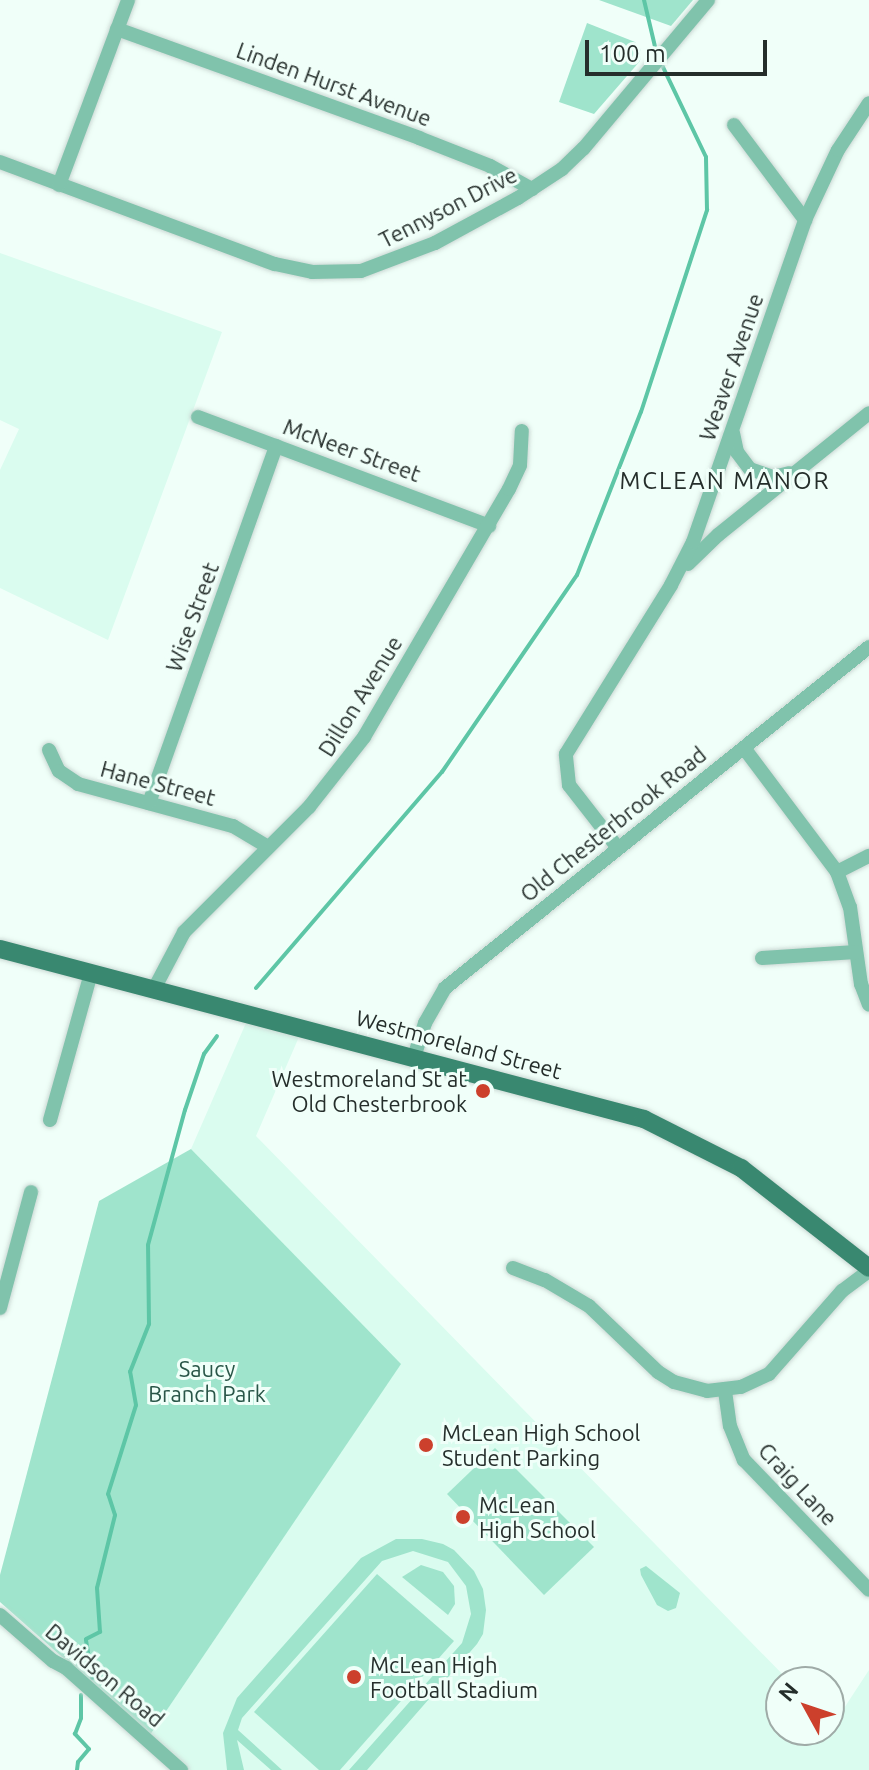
<!DOCTYPE html>
<html>
<head>
<meta charset="utf-8">
<style>
  body { margin:0 }
  #map { position:relative; width:869px; height:1770px; overflow:hidden; background:#f0fff9; font-family:Ubuntu,sans-serif }
  div>[style] { position:absolute }
  [style*='--x'] { left:calc(var(--x)*1px); top:calc(var(--y)*1px); width:calc(var(--w)*1px); rotate:calc(var(--a)*1deg) }
  .built>* { inset:0; background:#dafcef }
  .green>* { inset:0; background:#9fe4cc }
  .stream>* { height:4px; margin:-2px; padding:0 2px; transform-origin:2px; border-radius:2px; background:#5dc6a6 }
  .roads { filter:drop-shadow(0 0 2px #cbd9d4) drop-shadow(0 0 2px #cbd9d4) }
  .minor>* { height:14px; margin:-7px; padding:0 7px; transform-origin:7px; border-radius:7px; background:#80c3ac }
  .major>* { height:18px; margin:-9px; padding:0 9px; transform-origin:9px; border-radius:9px; background:#398870 }
  .dots>* { width:22px; height:22px; translate:-50% -50%; box-sizing:border-box; border:4px solid #f0fff9; border-radius:50% }
  span { translate:-50% -50%; white-space:nowrap; text-align:center; line-height:1.15; -webkit-text-stroke:6px #f0fff9; paint-order:stroke }
  .street-label { font-size:22px; color:#252e2b }
  .poi-label { font-size:22px; color:#252e2b }
  .right { translate:-100% -50%; text-align:right }
  .left { translate:0 -50%; text-align:left }
  .park-label { font-size:22px; color:#295648 }
  .neighbourhood-label { font-size:24px; color:#252e2b; letter-spacing:2px }
  .north { position:absolute; left:765px; top:1666px; width:80px; height:80px; box-sizing:border-box; background:#f0fff9; border:2px solid #9faba7; border-radius:50%; rotate:310deg; font-size:22px; font-weight:700; line-height:32px; text-align:center; color:#252e2b }
  .north::after { content:''; display:block; margin:auto; width:28px; height:36px; background:#cc402c; clip-path:polygon(50% 0,100% 100%,50% 72%,0 100%) }
  .scale { position:absolute; left:585px; top:40px; width:182px; height:36px; box-sizing:border-box; border:4px solid #252e2b; border-top:0; padding-left:10px; font-size:24px; line-height:28px; white-space:nowrap; color:#252e2b; -webkit-text-stroke:6px #f0fff9; paint-order:stroke }
</style>
</head>
<body>
<div id="map">
  <div class="built">
    <i style="clip-path:polygon(0 253px,222px 332px,108px 640px,0 588px,0 470px,19px 429px,0 420px)"></i>
    <i style="clip-path:polygon(249px 1016px,302px 1030px,256px 1136px,790px 1682px,781px 1682px,781px 1730px,829px 1730px,829px 1721px,833px 1725px,869px 1670px,869px 1770px,190px 1770px,150px 1735px,400px 1364px,191px 1149px)"></i>
  </div>
  <div class="green">
    <i style="clip-path:polygon(599px 0,693px 0,671px 26px)"></i>
    <i style="clip-path:polygon(587px 23px,635px 42px,641px 50px,640px 61px,594px 114px,559px 102px)"></i>
    <i style="clip-path:polygon(191px 1149px,401px 1364px,150px 1735px,0 1602px,0 1575px,99px 1201px)"></i>
    <i style="clip-path:polygon(495px 1448px,594px 1547px,544px 1595px,447px 1494px)"></i>
    <i style="clip-path:polygon(396px 1539px,422px 1539px,443px 1544px,454px 1550px,474px 1571px,483px 1589px,486px 1610px,483px 1634px,477px 1644px,367px 1770px,349px 1770px,462px 1643px,471px 1614px,466px 1586px,448px 1562px,413px 1551px,382px 1561px,242px 1718px,238px 1730px,282px 1770px,271px 1770px,237px 1740px,244px 1770px,227px 1770px,223px 1733px,237px 1698px,361px 1558px)"></i>
    <i style="clip-path:polygon(421px 1565px,443px 1572px,454px 1586px,455px 1604px,448px 1615px,402px 1577px)"></i>
    <i style="clip-path:polygon(646px 1566px,680px 1593px,676px 1608px,668px 1611px,657px 1605px,641px 1575px,640px 1569px)"></i>
    <i style="clip-path:polygon(377px 1574px,454px 1641px,340px 1770px,319px 1770px,254px 1712px)"></i>
  </div>
  <div class="stream">
    <i style="--x:644;--y:0;--w:57;--a:76.7"></i>
    <i style="--x:256;--y:988;--w:285;--a:-49.3"></i>
    <i style="--x:442;--y:772;--w:239;--a:-55.6"></i>
    <i style="--x:577;--y:575;--w:175;--a:-68.6"></i>
    <i style="--x:641;--y:412;--w:213;--a:-71.9"></i>
    <i style="--x:707;--y:210;--w:53;--a:-91.1"></i>
    <i style="--x:706;--y:157;--w:104;--a:-115.6"></i>
    <i style="--x:92;--y:1678;--w:39;--a:-99"></i>
    <i style="--x:86;--y:1639;--w:16;--a:-27"></i>
    <i style="--x:100;--y:1632;--w:44;--a:-93.9"></i>
    <i style="--x:97;--y:1588;--w:75;--a:-76.1"></i>
    <i style="--x:115;--y:1515;--w:22;--a:-108"></i>
    <i style="--x:108;--y:1494;--w:93;--a:-72.5"></i>
    <i style="--x:136;--y:1405;--w:34;--a:-100"></i>
    <i style="--x:130;--y:1372;--w:52;--a:-68.4"></i>
    <i style="--x:149;--y:1324;--w:79;--a:-90.7"></i>
    <i style="--x:148;--y:1245;--w:140;--a:-74.7"></i>
    <i style="--x:185;--y:1110;--w:59;--a:-71.3"></i>
    <i style="--x:204;--y:1054;--w:22;--a:-54"></i>
    <i style="--x:77;--y:1770;--w:8;--a:-83"></i>
    <i style="--x:78;--y:1762;--w:17;--a:-50"></i>
    <i style="--x:89;--y:1749;--w:21;--a:-133"></i>
    <i style="--x:75;--y:1734;--w:17;--a:-69"></i>
    <i style="--x:81;--y:1718;--w:23;--a:-90"></i>
  </div>
  <div class="roads">
    <div class="minor">
      <i style="--x:117;--y:29;--w:321;--a:19.8"></i>
      <i style="--x:419;--y:138;--w:76;--a:21.5"></i>
      <i style="--x:490;--y:166;--w:48;--a:28.7"></i>
      <i style="--x:734;--y:125;--w:119;--a:53.2"></i>
      <i style="--x:0;--y:162;--w:293;--a:20.4"></i>
      <i style="--x:275;--y:264;--w:38;--a:12"></i>
      <i style="--x:312;--y:272;--w:49;--a:-1.2"></i>
      <i style="--x:361;--y:271;--w:79;--a:-20.7"></i>
      <i style="--x:435;--y:243;--w:94;--a:-28.5"></i>
      <i style="--x:518;--y:198;--w:53;--a:-33.4"></i>
      <i style="--x:562;--y:169;--w:30;--a:-44"></i>
      <i style="--x:584;--y:148;--w:193;--a:-50"></i>
      <i style="--x:59;--y:185;--w:197;--a:-69.5"></i>
      <i style="--x:198;--y:417;--w:311;--a:20.5"></i>
      <i style="--x:733;--y:433;--w:19;--a:78"></i>
      <i style="--x:737;--y:452;--w:21;--a:53"></i>
      <i style="--x:750;--y:469;--w:24;--a:19"></i>
      <i style="--x:773;--y:477;--w:17;--a:-13"></i>
      <i style="--x:688;--y:564;--w:42;--a:-44"></i>
      <i style="--x:718;--y:535;--w:194;--a:-38.9"></i>
      <i style="--x:744;--y:748;--w:155;--a:53.1"></i>
      <i style="--x:837;--y:872;--w:37;--a:70"></i>
      <i style="--x:850;--y:907;--w:78;--a:81.9"></i>
      <i style="--x:861;--y:984;--w:22;--a:69"></i>
      <i style="--x:49;--y:750;--w:23;--a:65"></i>
      <i style="--x:59;--y:771;--w:23;--a:34"></i>
      <i style="--x:78;--y:784;--w:161;--a:15.2"></i>
      <i style="--x:233;--y:826;--w:41;--a:31"></i>
      <i style="--x:149;--y:803;--w:379;--a:-70.4"></i>
      <i style="--x:618;--y:848;--w:80;--a:-127.9"></i>
      <i style="--x:569;--y:785;--w:31;--a:-96"></i>
      <i style="--x:566;--y:754;--w:199;--a:-58.1"></i>
      <i style="--x:671;--y:585;--w:48;--a:-62.9"></i>
      <i style="--x:693;--y:542;--w:341;--a:-70.8"></i>
      <i style="--x:805;--y:220;--w:77;--a:-64.8"></i>
      <i style="--x:838;--y:150;--w:56;--a:-56.6"></i>
      <i style="--x:837;--y:872;--w:36;--a:-27"></i>
      <i style="--x:762;--y:958;--w:94;--a:-3.7"></i>
      <i style="--x:154;--y:989;--w:64;--a:-62.2"></i>
      <i style="--x:184;--y:932;--w:177;--a:-45"></i>
      <i style="--x:309;--y:807;--w:89;--a:-51.8"></i>
      <i style="--x:364;--y:737;--w:287;--a:-59.7"></i>
      <i style="--x:509;--y:489;--w:26;--a:-65"></i>
      <i style="--x:520;--y:465;--w:34;--a:-87"></i>
      <i style="--x:414;--y:1057;--w:36;--a:-72"></i>
      <i style="--x:425;--y:1023;--w:40;--a:-60.3"></i>
      <i style="--x:445;--y:988;--w:544;--a:-38.81"></i>
      <i style="--x:50;--y:1120;--w:153;--a:-74.4"></i>
      <i style="--x:513;--y:1268;--w:34;--a:21"></i>
      <i style="--x:545;--y:1280;--w:51;--a:30.6"></i>
      <i style="--x:589;--y:1306;--w:95;--a:43.7"></i>
      <i style="--x:658;--y:1372;--w:19;--a:32"></i>
      <i style="--x:674;--y:1382;--w:34;--a:15"></i>
      <i style="--x:707;--y:1391;--w:34;--a:-7"></i>
      <i style="--x:741;--y:1387;--w:31;--a:-25"></i>
      <i style="--x:769;--y:1374;--w:111;--a:-48.7"></i>
      <i style="--x:842;--y:1291;--w:34;--a:-37"></i>
      <i style="--x:0;--y:1308;--w:120;--a:-75"></i>
      <i style="--x:725;--y:1391;--w:35;--a:82"></i>
      <i style="--x:730;--y:1426;--w:37;--a:68"></i>
      <i style="--x:744;--y:1460;--w:180;--a:46.1"></i>
      <i style="--x:0;--y:1615;--w:70;--a:41"></i>
      <i style="--x:53;--y:1661;--w:15;--a:28"></i>
      <i style="--x:66;--y:1668;--w:154;--a:41.6"></i>
    </div>
    <div class="major">
      <i style="--x:0;--y:949;--w:666;--a:14.79"></i>
      <i style="--x:644;--y:1119;--w:109;--a:26.8"></i>
      <i style="--x:741;--y:1168;--w:162;--a:38"></i>
    </div>
  </div>
  <div class="dots">
    <i style="left:483px;top:1091px;background:#cc402c"></i>
    <i style="left:426px;top:1445px;background:#cc402c"></i>
    <i style="left:463px;top:1517px;background:#cc402c"></i>
    <i style="left:354px;top:1677px;background:#cc402c"></i>
  </div>
  <div class="street-label">
    <span style="left:334px;top:84px;rotate:20deg">Linden Hurst Avenue</span>
    <span style="left:448px;top:207px;rotate:-27deg">Tennyson Drive</span>
    <span style="left:731px;top:367px;rotate:-71deg">Weaver Avenue</span>
    <span style="left:352px;top:450px;rotate:20deg">McNeer Street</span>
    <span style="left:192px;top:617px;rotate:-70deg">Wise Street</span>
    <span style="left:360px;top:696px;rotate:-58deg">Dillon Avenue</span>
    <span style="left:158px;top:783px;rotate:15deg">Hane Street</span>
    <span style="left:613px;top:824px;rotate:-39deg">Old Chesterbrook Road</span>
    <span style="left:459px;top:1044px;rotate:15deg">Westmoreland Street</span>
    <span style="left:798px;top:1484px;rotate:47deg">Craig Lane</span>
    <span style="left:105px;top:1675px;rotate:40deg">Davidson Road</span>
  </div>
  <div class="poi-label">
    <span class="right" style="left:467px;top:1091px">Westmoreland St at<br>Old Chesterbrook</span>
    <span class="left" style="left:442px;top:1445px">McLean High School<br>Student Parking</span>
    <span class="left" style="left:479px;top:1517px">McLean<br>High School</span>
    <span class="left" style="left:370px;top:1677px">McLean High<br>Football Stadium</span>
  </div>
  <div class="park-label">
    <span style="left:207px;top:1381px">Saucy<br>Branch Park</span>
  </div>
  <div class="neighbourhood-label">
    <span style="left:725px;top:481px">MCLEAN MANOR</span>
  </div>
  <div class="north">N</div>
  <div class="scale">100 m</div>
</div>
</body>
</html>
